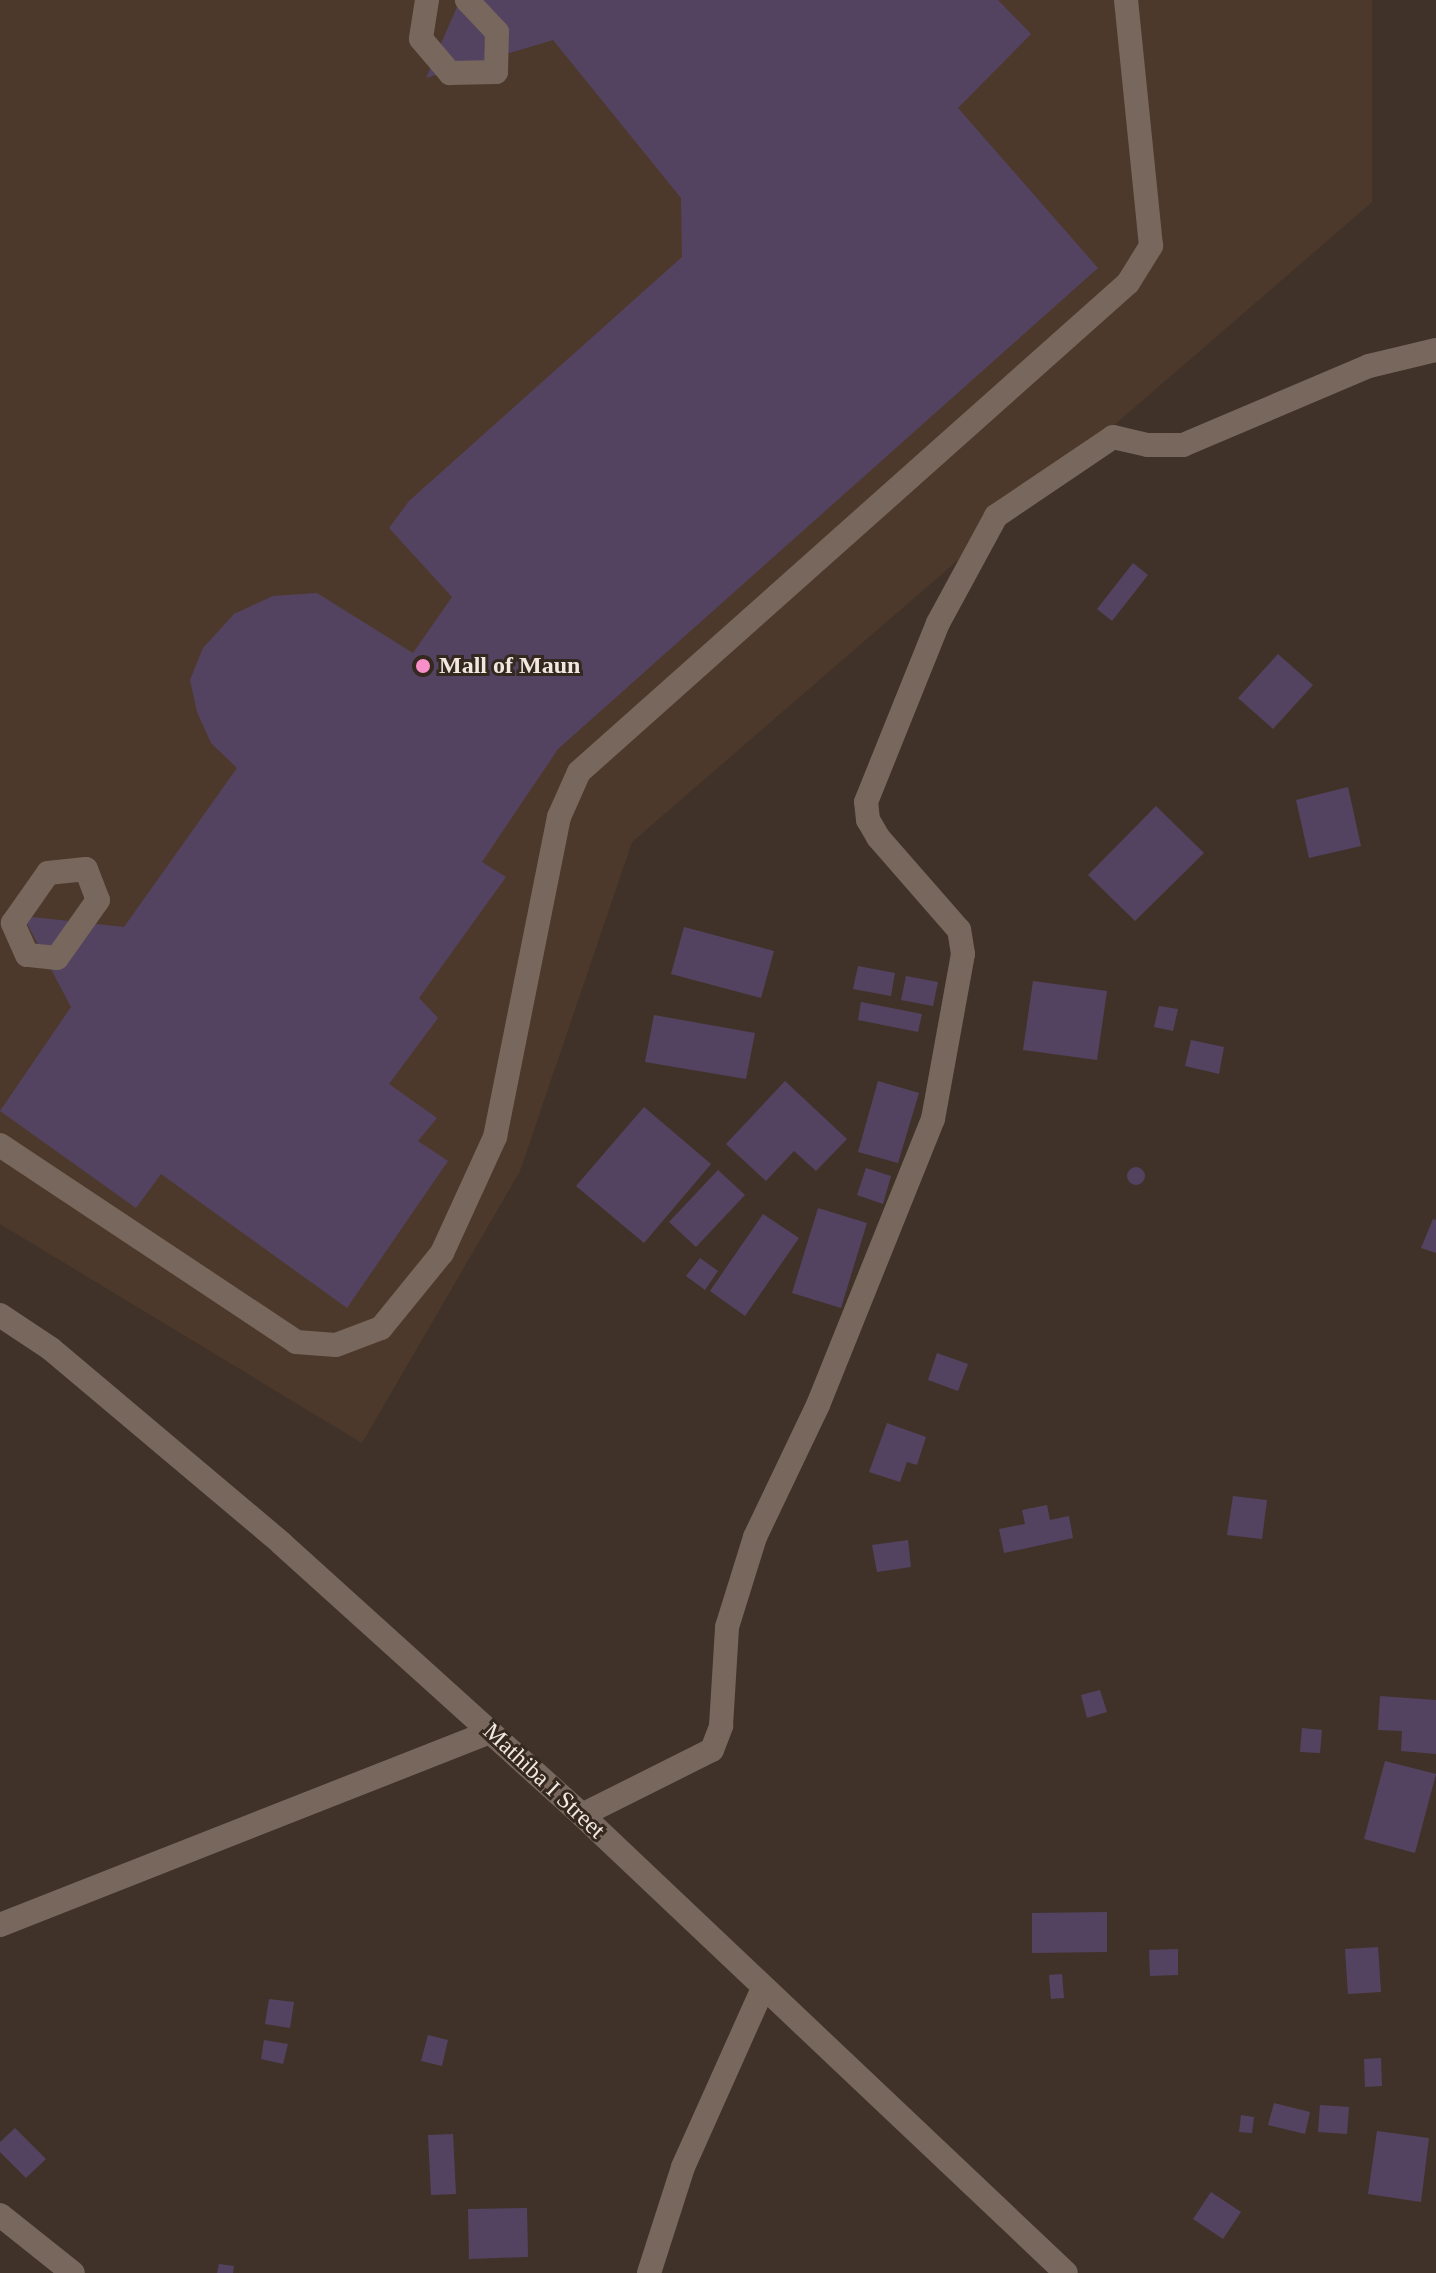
<!DOCTYPE html>
<html>
<head>
<meta charset="utf-8">
<style>
  body { margin:0 }
  #map { position:relative; width:1436px; height:2273px; overflow:hidden; background:#403228; font-family:"Times New Roman",serif }
  div>[style] { position:absolute }
  [style*='--x'] { left:calc(var(--x)*1px); top:calc(var(--y)*1px); width:calc(var(--w)*1px); rotate:calc(var(--a)*1deg) }
  .built>* { inset:0; background:#4d392b }
  .building>* { inset:0; background:#534361 }
  .round { border-radius:50% }
  .minor>* { height:24px; margin:-12px; padding:0 12px; transform-origin:12px; border-radius:12px; background:#77675c }
  .dots>* { width:22px; height:22px; translate:-50% -50%; box-sizing:border-box; border:4px solid #35281e; border-radius:50% }
  span { translate:-50% -50%; white-space:nowrap; text-align:center; line-height:1.15; -webkit-text-stroke:6px #35281e; paint-order:stroke }
  .poi-label { font-size:24px; color:#f1e8e2; font-weight:700 }
  .left { translate:0 -50%; text-align:left }
  .street-label { font-size:24px; color:#f1e8e2 }
</style>
</head>
<body>
<div id="map">
  <div class="built">
    <i style="clip-path:polygon(0 0,1372px 0,1372px 202px,632px 842px,520px 1171px,362px 1443px,0 1224px)"></i>
  </div>
  <div class="building">
    <i style="clip-path:polygon(460px 0,998px 0,1031px 34px,958px 108px,1098px 268px,558px 749px,482px 862px,506px 877px,419px 998px,438px 1018px,389px 1084px,437px 1118px,418px 1141px,448px 1161px,347px 1308px,161px 1174px,136px 1208px,0 1111px,71px 1007px,23px 916px,124px 927px,237px 768px,211px 743px,197px 712px,190px 680px,203px 648px,234px 614px,273px 596px,317px 593px,413px 653px,452px 597px,389px 528px,409px 501px,682px 257px,681px 198px,553px 40px,426px 78px)"></i>
    <i style="clip-path:polygon(1133px 563px,1148px 575px,1112px 621px,1097px 609px)"></i>
    <i style="clip-path:polygon(1278px 654px,1313px 685px,1273px 729px,1238px 698px)"></i>
    <i style="clip-path:polygon(1348px 787px,1361px 846px,1309px 858px,1296px 800px)"></i>
    <i style="clip-path:polygon(1156px 806px,1204px 853px,1135px 921px,1088px 875px)"></i>
    <i style="clip-path:polygon(684px 927px,774px 951px,761px 998px,671px 974px)"></i>
    <i style="clip-path:polygon(858px 966px,895px 973px,891px 996px,853px 989px)"></i>
    <i style="clip-path:polygon(906px 976px,938px 982px,933px 1006px,901px 1000px)"></i>
    <i style="clip-path:polygon(1033px 981px,1107px 991px,1097px 1060px,1023px 1050px)"></i>
    <i style="clip-path:polygon(861px 1002px,922px 1014px,918px 1032px,858px 1020px)"></i>
    <i style="clip-path:polygon(1159px 1006px,1178px 1009px,1173px 1031px,1154px 1027px)"></i>
    <i style="clip-path:polygon(654px 1015px,755px 1033px,746px 1079px,645px 1062px)"></i>
    <i style="clip-path:polygon(1191px 1040px,1224px 1047px,1219px 1074px,1185px 1066px)"></i>
    <i style="clip-path:polygon(785px 1081px,847px 1139px,816px 1171px,794px 1151px,766px 1181px,726px 1144px)"></i>
    <i style="clip-path:polygon(878px 1081px,919px 1093px,898px 1163px,858px 1152px)"></i>
    <i style="clip-path:polygon(644px 1107px,711px 1164px,644px 1243px,576px 1186px)"></i>
    <i class="round" style="left:1127px;top:1167px;width:18px;height:18px"></i>
    <i style="clip-path:polygon(866px 1168px,891px 1176px,883px 1204px,857px 1195px)"></i>
    <i style="clip-path:polygon(718px 1170px,745px 1195px,696px 1247px,669px 1222px)"></i>
    <i style="clip-path:polygon(818px 1208px,867px 1223px,841px 1308px,792px 1293px)"></i>
    <i style="clip-path:polygon(763px 1214px,799px 1238px,745px 1316px,710px 1291px)"></i>
    <i style="clip-path:polygon(1433px 1219px,1436px 1220px,1436px 1253px,1421px 1248px)"></i>
    <i style="clip-path:polygon(700px 1258px,718px 1271px,705px 1290px,686px 1276px)"></i>
    <i style="clip-path:polygon(937px 1353px,968px 1364px,958px 1391px,928px 1380px)"></i>
    <i style="clip-path:polygon(887px 1423px,926px 1437px,917px 1465px,907px 1462px,900px 1482px,869px 1472px)"></i>
    <i style="clip-path:polygon(1233px 1496px,1267px 1500px,1262px 1539px,1227px 1535px)"></i>
    <i style="clip-path:polygon(1047px 1505px,1050px 1520px,1069px 1516px,1073px 1538px,1004px 1553px,999px 1529px,1025px 1524px,1022px 1510px)"></i>
    <i style="clip-path:polygon(908px 1540px,911px 1567px,877px 1572px,872px 1545px)"></i>
    <i style="clip-path:polygon(1100px 1690px,1107px 1712px,1087px 1718px,1081px 1695px)"></i>
    <i style="clip-path:polygon(1380px 1696px,1436px 1700px,1436px 1754px,1401px 1751px,1402px 1731px,1378px 1730px)"></i>
    <i style="clip-path:polygon(1302px 1728px,1322px 1730px,1320px 1753px,1300px 1752px)"></i>
    <i style="clip-path:polygon(1385px 1761px,1436px 1774px,1415px 1853px,1364px 1839px)"></i>
    <i style="clip-path:polygon(1107px 1912px,1107px 1952px,1032px 1953px,1032px 1913px)"></i>
    <i style="clip-path:polygon(1378px 1947px,1381px 1992px,1348px 1994px,1345px 1949px)"></i>
    <i style="clip-path:polygon(1178px 1949px,1178px 1975px,1150px 1976px,1149px 1950px)"></i>
    <i style="clip-path:polygon(1062px 1974px,1064px 1998px,1051px 1999px,1049px 1975px)"></i>
    <i style="clip-path:polygon(269px 1999px,294px 2002px,290px 2028px,265px 2024px)"></i>
    <i style="clip-path:polygon(428px 2035px,448px 2040px,442px 2066px,421px 2061px)"></i>
    <i style="clip-path:polygon(264px 2040px,288px 2044px,283px 2064px,261px 2059px)"></i>
    <i style="clip-path:polygon(1381px 2058px,1382px 2086px,1365px 2087px,1364px 2059px)"></i>
    <i style="clip-path:polygon(1274px 2103px,1310px 2112px,1305px 2134px,1268px 2125px)"></i>
    <i style="clip-path:polygon(1320px 2105px,1349px 2107px,1347px 2134px,1318px 2132px)"></i>
    <i style="clip-path:polygon(1241px 2115px,1254px 2117px,1252px 2133px,1239px 2132px)"></i>
    <i style="clip-path:polygon(15px 2128px,46px 2159px,26px 2178px,0 2152px,0 2142px)"></i>
    <i style="clip-path:polygon(1377px 2131px,1429px 2138px,1421px 2202px,1368px 2194px)"></i>
    <i style="clip-path:polygon(453px 2134px,456px 2194px,431px 2195px,428px 2135px)"></i>
    <i style="clip-path:polygon(1211px 2192px,1241px 2212px,1223px 2239px,1193px 2219px)"></i>
    <i style="clip-path:polygon(527px 2208px,528px 2257px,469px 2259px,468px 2209px)"></i>
    <i style="clip-path:polygon(219px 2264px,234px 2266px,233px 2273px,217px 2273px)"></i>
  </div>
  <div class="minor">
    <i style="--x:427;--y:0;--w:39;--a:99"></i>
    <i style="--x:421;--y:39;--w:45;--a:49.5"></i>
    <i style="--x:450;--y:73;--w:46;--a:-1.2"></i>
    <i style="--x:496;--y:72;--w:40;--a:-88.6"></i>
    <i style="--x:497;--y:32;--w:44;--a:-133.2"></i>
    <i style="--x:86;--y:869;--w:33;--a:69"></i>
    <i style="--x:98;--y:900;--w:71;--a:125.3"></i>
    <i style="--x:57;--y:958;--w:30;--a:-174"></i>
    <i style="--x:27;--y:955;--w:35;--a:-114"></i>
    <i style="--x:13;--y:923;--w:61;--a:-55"></i>
    <i style="--x:48;--y:873;--w:38;--a:-6"></i>
    <i style="--x:0;--y:1145;--w:356;--a:33.6"></i>
    <i style="--x:296;--y:1342;--w:40;--a:4.3"></i>
    <i style="--x:336;--y:1345;--w:48;--a:-20.7"></i>
    <i style="--x:381;--y:1328;--w:97;--a:-50.9"></i>
    <i style="--x:442;--y:1253;--w:128;--a:-65.4"></i>
    <i style="--x:495;--y:1137;--w:326;--a:-78.7"></i>
    <i style="--x:559;--y:817;--w:49;--a:-66"></i>
    <i style="--x:579;--y:772;--w:735;--a:-41.69"></i>
    <i style="--x:1128;--y:283;--w:44;--a:-58.1"></i>
    <i style="--x:1151;--y:246;--w:247;--a:-95.8"></i>
    <i style="--x:0;--y:1315;--w:61;--a:33.7"></i>
    <i style="--x:51;--y:1349;--w:301;--a:40.1"></i>
    <i style="--x:281;--y:1543;--w:406;--a:42.1"></i>
    <i style="--x:582;--y:1815;--w:666;--a:43.42"></i>
    <i style="--x:582;--y:1815;--w:145;--a:-26.6"></i>
    <i style="--x:712;--y:1750;--w:26;--a:-69"></i>
    <i style="--x:721;--y:1726;--w:99;--a:-86.5"></i>
    <i style="--x:727;--y:1627;--w:94;--a:-72.7"></i>
    <i style="--x:755;--y:1537;--w:146;--a:-64.5"></i>
    <i style="--x:818;--y:1405;--w:308;--a:-68.1"></i>
    <i style="--x:933;--y:1119;--w:168;--a:-79.7"></i>
    <i style="--x:963;--y:954;--w:24;--a:-99"></i>
    <i style="--x:959;--y:930;--w:123;--a:-131.1"></i>
    <i style="--x:878;--y:837;--w:20;--a:-120"></i>
    <i style="--x:868;--y:820;--w:18;--a:-96"></i>
    <i style="--x:866;--y:802;--w:193;--a:-68.1"></i>
    <i style="--x:938;--y:623;--w:122;--a:-61.5"></i>
    <i style="--x:996;--y:516;--w:141;--a:-34"></i>
    <i style="--x:1113;--y:437;--w:36;--a:13"></i>
    <i style="--x:1148;--y:445;--w:35;--a:0"></i>
    <i style="--x:1183;--y:445;--w:202;--a:-23"></i>
    <i style="--x:1369;--y:366;--w:69;--a:-13.4"></i>
    <i style="--x:0;--y:1925;--w:527;--a:-21.5"></i>
    <i style="--x:0;--y:2215;--w:93;--a:38.5"></i>
    <i style="--x:649;--y:2273;--w:111;--a:-72.2"></i>
    <i style="--x:683;--y:2167;--w:196;--a:-65.9"></i>
  </div>
  <div class="dots">
    <i style="left:423px;top:666px;background:#f98fc9"></i>
  </div>
  <div class="poi-label">
    <span class="left" style="left:439px;top:666px">Mall of Maun</span>
  </div>
  <div class="street-label">
    <span style="left:544px;top:1781px;rotate:43deg">Mathiba I Street</span>
  </div>
</div>
</body>
</html>
